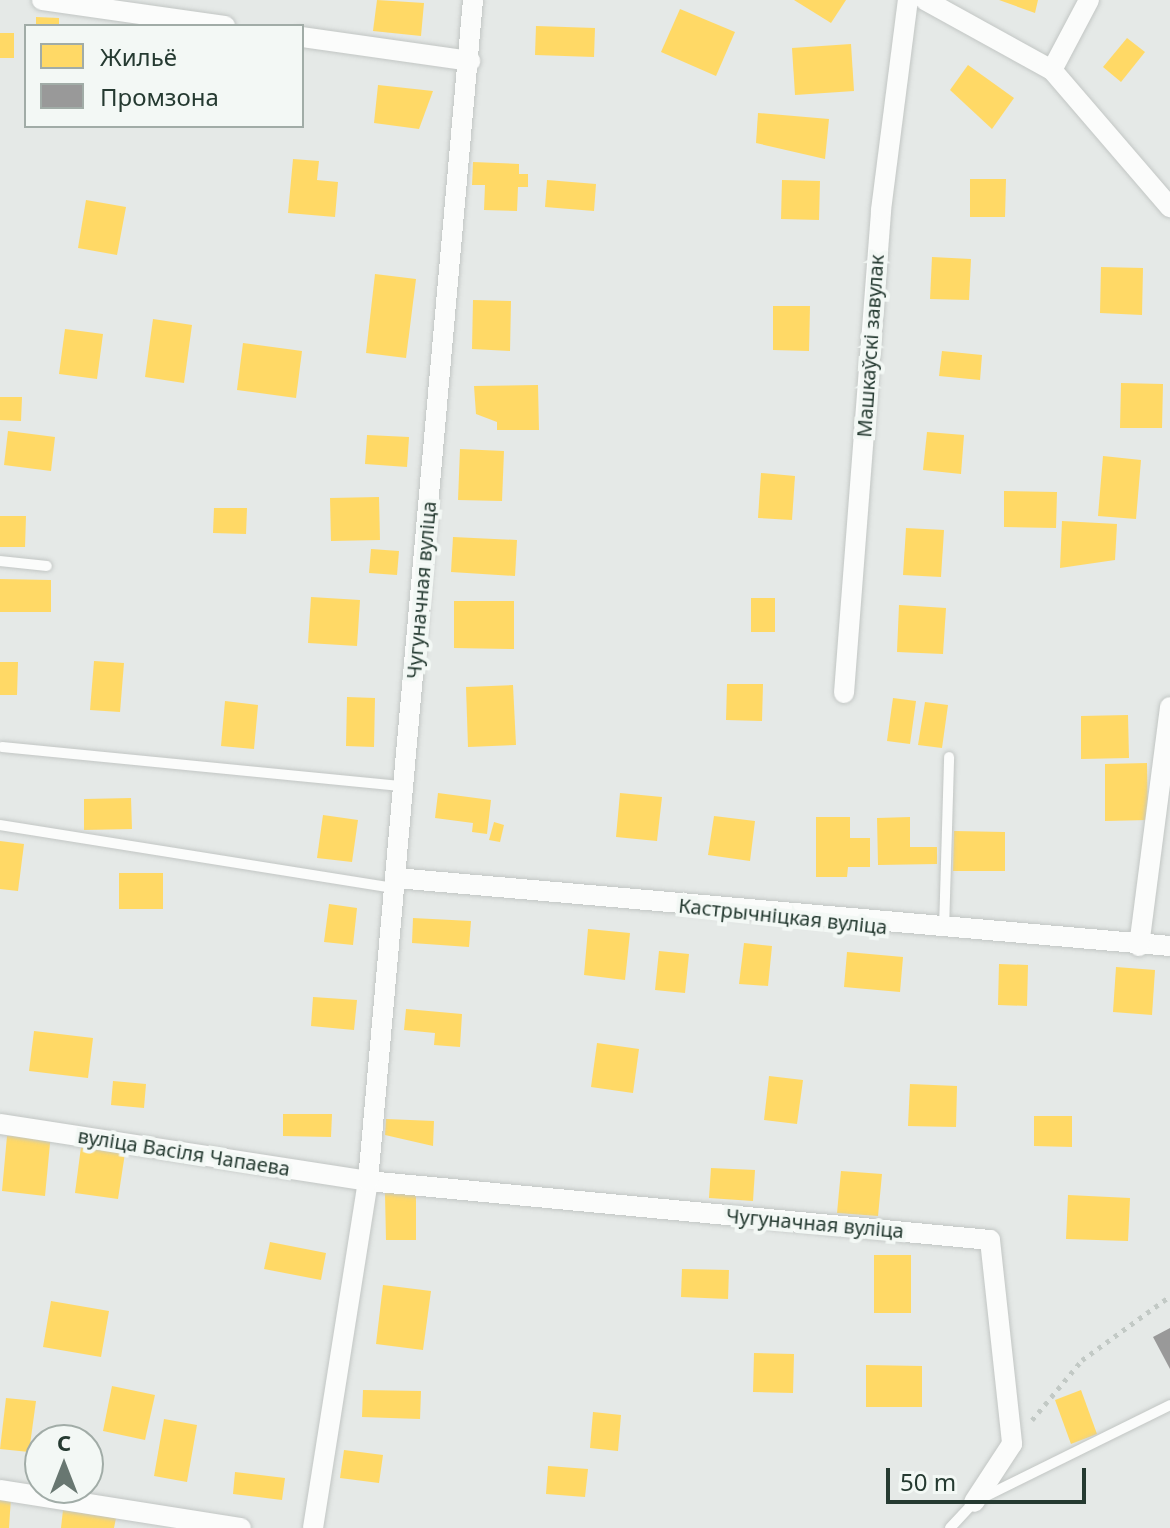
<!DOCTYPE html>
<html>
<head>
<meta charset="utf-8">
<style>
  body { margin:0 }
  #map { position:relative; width:1170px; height:1528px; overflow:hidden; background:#e5e9e7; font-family:"Noto Sans",sans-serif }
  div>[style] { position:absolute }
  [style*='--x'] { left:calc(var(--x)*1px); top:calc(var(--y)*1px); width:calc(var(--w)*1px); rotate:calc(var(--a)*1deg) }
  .homes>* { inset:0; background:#ffd966 }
  .industry>* { inset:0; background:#999 }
  .path>* { height:5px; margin-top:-2.5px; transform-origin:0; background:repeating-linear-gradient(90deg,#c2c9c5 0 4px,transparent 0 10px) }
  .roads { filter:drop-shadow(0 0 2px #c2c6c4) drop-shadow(0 0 2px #c2c6c4) }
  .lane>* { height:10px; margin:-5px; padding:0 5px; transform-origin:5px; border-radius:5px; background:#fbfcfb }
  .street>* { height:20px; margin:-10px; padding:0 10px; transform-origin:10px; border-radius:10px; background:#fbfcfb }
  span { translate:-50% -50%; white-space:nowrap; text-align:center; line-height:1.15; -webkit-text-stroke:8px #f3f8f5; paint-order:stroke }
  .street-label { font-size:20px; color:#253a31 }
  .legend { position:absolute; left:24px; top:24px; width:280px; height:104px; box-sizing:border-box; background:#f3f8f5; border:2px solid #a1aca7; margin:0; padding:10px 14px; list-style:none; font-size:24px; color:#253a31 }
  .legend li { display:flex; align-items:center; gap:16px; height:40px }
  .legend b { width:40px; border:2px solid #a1aca7 }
  .north { position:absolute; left:24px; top:1424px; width:80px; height:80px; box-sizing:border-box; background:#f3f8f5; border:2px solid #a1aca7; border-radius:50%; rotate:0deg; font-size:22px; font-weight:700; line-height:32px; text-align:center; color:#253a31 }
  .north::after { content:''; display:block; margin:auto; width:28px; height:36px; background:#687771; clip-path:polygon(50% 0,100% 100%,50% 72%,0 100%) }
  .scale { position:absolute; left:886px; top:1468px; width:200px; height:36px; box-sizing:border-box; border:4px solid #253a31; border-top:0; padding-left:10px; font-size:24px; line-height:28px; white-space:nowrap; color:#253a31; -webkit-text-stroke:6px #f3f8f5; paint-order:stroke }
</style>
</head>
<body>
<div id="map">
  <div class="homes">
    <i style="clip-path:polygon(377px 0,424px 3px,421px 36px,373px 31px)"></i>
    <i style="clip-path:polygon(794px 0,846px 0,831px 23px)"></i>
    <i style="clip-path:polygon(999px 0,1038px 0,1035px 13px)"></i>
    <i style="clip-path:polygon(680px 9px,735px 32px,716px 76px,661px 52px)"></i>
    <i style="clip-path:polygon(36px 17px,59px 18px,59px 26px,36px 26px)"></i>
    <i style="clip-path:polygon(536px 26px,595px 28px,594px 57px,535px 55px)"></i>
    <i style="clip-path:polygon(0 33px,14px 33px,14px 58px,0 58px)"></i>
    <i style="clip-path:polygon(1127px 38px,1145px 52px,1121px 82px,1103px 67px)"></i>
    <i style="clip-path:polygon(851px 44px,854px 91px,795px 95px,792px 48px)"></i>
    <i style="clip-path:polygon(968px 65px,1014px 98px,992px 129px,950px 90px)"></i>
    <i style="clip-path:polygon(378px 85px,433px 91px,419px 129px,374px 123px)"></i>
    <i style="clip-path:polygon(758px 113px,829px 119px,825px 159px,756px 143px)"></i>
    <i style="clip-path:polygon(293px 159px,319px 161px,317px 180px,338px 182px,335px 217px,288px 213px)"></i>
    <i style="clip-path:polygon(473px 162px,519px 164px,519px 174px,528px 174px,528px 187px,518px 187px,517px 211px,484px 210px,485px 185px,472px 185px)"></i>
    <i style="clip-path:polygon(970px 179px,1006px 179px,1005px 217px,970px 217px)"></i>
    <i style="clip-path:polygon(547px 180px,596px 184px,594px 211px,545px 207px)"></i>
    <i style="clip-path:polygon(782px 180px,820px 181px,819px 220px,781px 219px)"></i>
    <i style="clip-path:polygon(86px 200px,126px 207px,117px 255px,78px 248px)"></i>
    <i style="clip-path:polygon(932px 257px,971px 259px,969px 300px,930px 299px)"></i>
    <i style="clip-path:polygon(1101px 267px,1143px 268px,1142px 315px,1100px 313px)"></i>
    <i style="clip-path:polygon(375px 274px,416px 279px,406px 358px,366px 353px)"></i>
    <i style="clip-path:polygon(473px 300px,511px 301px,510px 351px,472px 349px)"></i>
    <i style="clip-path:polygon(773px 306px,810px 306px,809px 351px,773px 350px)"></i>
    <i style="clip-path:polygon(153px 319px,192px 325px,184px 383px,145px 377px)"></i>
    <i style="clip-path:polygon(65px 329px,103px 334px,97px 379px,59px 374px)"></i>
    <i style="clip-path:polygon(243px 343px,302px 351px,296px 398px,237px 390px)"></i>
    <i style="clip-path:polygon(942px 351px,982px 355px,980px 380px,939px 376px)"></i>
    <i style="clip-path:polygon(1121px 383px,1163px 384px,1162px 428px,1120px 428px)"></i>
    <i style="clip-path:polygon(538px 385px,539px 430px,497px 430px,497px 422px,476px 414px,474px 386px)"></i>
    <i style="clip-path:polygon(0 397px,22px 397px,21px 421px,0 420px)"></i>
    <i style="clip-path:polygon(8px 431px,55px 437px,51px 471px,4px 465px)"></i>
    <i style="clip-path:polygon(927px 432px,964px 435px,961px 474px,923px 470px)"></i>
    <i style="clip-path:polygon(367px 435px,409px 437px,407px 467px,365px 464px)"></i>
    <i style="clip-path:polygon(460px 449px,504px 451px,502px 501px,458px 500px)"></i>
    <i style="clip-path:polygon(1103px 456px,1141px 460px,1136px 519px,1098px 516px)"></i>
    <i style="clip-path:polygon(761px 473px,795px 476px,792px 520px,758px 518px)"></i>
    <i style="clip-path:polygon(1004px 491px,1057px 492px,1056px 528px,1004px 527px)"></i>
    <i style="clip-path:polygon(379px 497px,380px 540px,331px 541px,330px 498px)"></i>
    <i style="clip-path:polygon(214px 508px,247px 508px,246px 534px,213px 533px)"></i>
    <i style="clip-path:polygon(0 516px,26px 516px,25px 547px,0 547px)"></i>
    <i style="clip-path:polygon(1062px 521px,1117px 524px,1115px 560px,1060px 568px)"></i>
    <i style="clip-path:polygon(906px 528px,944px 530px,941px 577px,903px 575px)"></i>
    <i style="clip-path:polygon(453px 537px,517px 540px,515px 576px,451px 572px)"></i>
    <i style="clip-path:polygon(371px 549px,399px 551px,397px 575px,369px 573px)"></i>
    <i style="clip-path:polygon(0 579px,51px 580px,51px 612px,0 612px)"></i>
    <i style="clip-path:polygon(311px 597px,360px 600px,357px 646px,308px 643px)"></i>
    <i style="clip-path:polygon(751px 598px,775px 598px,775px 632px,751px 632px)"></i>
    <i style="clip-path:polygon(454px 601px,514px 601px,514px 649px,454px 648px)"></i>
    <i style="clip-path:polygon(899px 605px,946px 608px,943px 654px,897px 652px)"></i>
    <i style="clip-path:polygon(94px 661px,124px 663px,120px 712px,90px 710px)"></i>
    <i style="clip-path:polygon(0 662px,18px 662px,17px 695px,0 695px)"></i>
    <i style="clip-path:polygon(727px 684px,763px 684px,762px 721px,726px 720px)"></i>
    <i style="clip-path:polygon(513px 685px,516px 745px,468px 747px,466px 687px)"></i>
    <i style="clip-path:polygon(347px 697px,375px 698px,374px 747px,346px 746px)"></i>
    <i style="clip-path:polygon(893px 698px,916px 701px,910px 744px,887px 741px)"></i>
    <i style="clip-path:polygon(225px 701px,258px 705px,254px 749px,221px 746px)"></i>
    <i style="clip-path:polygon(925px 702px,948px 705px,942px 748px,918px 745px)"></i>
    <i style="clip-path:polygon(1128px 715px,1129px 758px,1081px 759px,1081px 716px)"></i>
    <i style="clip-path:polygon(1147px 763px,1148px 820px,1105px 821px,1105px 764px)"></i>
    <i style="clip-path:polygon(438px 793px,491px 800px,487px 834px,472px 832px,473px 823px,435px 818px)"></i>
    <i style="clip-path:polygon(620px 793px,662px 797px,657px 841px,616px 837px)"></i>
    <i style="clip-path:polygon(131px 798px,132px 829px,84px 830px,84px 799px)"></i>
    <i style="clip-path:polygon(323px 815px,358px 820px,352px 862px,317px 858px)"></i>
    <i style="clip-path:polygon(714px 816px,755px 821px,750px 861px,708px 855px)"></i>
    <i style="clip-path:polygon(816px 817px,850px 817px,850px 838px,870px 838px,870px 867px,848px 867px,847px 877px,816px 877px)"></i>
    <i style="clip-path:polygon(910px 817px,910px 847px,937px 847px,937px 864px,878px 865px,877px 818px)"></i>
    <i style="clip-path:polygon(494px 822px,504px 825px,500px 842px,489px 840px)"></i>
    <i style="clip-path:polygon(954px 831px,1005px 832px,1005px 871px,953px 871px)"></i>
    <i style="clip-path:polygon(0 841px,24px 844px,18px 891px,0 889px)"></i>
    <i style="clip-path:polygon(119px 873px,163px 873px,163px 909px,119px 909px)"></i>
    <i style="clip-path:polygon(329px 904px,357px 908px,353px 945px,324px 942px)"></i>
    <i style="clip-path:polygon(413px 918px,471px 921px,469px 947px,412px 943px)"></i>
    <i style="clip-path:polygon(588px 929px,630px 933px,625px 980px,584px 975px)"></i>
    <i style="clip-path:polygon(744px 943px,772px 946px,768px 986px,739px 984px)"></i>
    <i style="clip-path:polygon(659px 951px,689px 954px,685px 993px,655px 990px)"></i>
    <i style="clip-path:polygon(847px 952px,903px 957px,900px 992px,844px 987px)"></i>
    <i style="clip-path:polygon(999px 964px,1028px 965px,1027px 1006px,998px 1005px)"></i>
    <i style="clip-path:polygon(1116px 967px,1155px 970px,1152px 1015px,1113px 1012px)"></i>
    <i style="clip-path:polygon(313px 997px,357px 1000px,354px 1030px,311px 1026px)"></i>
    <i style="clip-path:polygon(406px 1009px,462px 1014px,460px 1047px,434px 1045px,435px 1033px,404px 1030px)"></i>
    <i style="clip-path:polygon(34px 1031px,93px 1038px,88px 1078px,29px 1071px)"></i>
    <i style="clip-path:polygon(597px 1043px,639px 1049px,633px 1093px,591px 1087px)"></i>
    <i style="clip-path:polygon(769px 1076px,803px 1080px,797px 1124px,764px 1120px)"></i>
    <i style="clip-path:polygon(113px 1081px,146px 1084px,144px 1108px,111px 1105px)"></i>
    <i style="clip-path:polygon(910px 1084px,957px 1086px,956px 1127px,908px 1126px)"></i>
    <i style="clip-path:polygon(283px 1114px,332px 1114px,331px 1137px,283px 1136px)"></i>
    <i style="clip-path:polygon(1034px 1116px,1072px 1116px,1072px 1147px,1034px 1146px)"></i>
    <i style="clip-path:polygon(386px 1119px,434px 1121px,433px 1146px,385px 1135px)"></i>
    <i style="clip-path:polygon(51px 1133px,45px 1196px,2px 1191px,7px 1136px)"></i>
    <i style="clip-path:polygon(81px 1147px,125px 1153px,118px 1199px,75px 1193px)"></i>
    <i style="clip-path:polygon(711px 1168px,755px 1170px,753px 1201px,709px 1198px)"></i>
    <i style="clip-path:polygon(841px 1171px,882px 1174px,878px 1216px,837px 1213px)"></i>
    <i style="clip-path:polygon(385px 1193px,416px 1193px,416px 1240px,386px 1240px)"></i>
    <i style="clip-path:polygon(1068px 1195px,1130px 1198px,1128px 1241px,1066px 1239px)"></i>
    <i style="clip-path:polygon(270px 1242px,326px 1253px,321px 1280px,264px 1269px)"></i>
    <i style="clip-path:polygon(874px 1255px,911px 1255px,911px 1313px,874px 1313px)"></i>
    <i style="clip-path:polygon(682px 1269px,729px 1270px,728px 1299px,681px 1297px)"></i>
    <i style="clip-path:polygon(383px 1285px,431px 1291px,423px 1350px,376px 1344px)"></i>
    <i style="clip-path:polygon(51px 1301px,109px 1311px,101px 1357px,43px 1347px)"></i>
    <i style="clip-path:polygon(754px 1353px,794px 1354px,793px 1393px,753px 1392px)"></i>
    <i style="clip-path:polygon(866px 1365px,922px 1366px,922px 1407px,866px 1407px)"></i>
    <i style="clip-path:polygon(112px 1386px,155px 1395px,145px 1440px,103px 1431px)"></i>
    <i style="clip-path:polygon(363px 1390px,421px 1391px,420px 1419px,362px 1417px)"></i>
    <i style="clip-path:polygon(1081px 1390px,1097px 1434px,1071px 1444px,1055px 1400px)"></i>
    <i style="clip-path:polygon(6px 1398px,36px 1401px,29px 1452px,0 1449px)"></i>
    <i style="clip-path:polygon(593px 1412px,621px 1415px,618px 1451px,590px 1448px)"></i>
    <i style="clip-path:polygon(164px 1419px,197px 1425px,187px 1482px,154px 1476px)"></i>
    <i style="clip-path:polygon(344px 1450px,383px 1455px,379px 1483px,340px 1478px)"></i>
    <i style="clip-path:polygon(548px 1466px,588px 1469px,585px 1497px,546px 1494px)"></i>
    <i style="clip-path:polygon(235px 1472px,285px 1478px,282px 1500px,233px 1494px)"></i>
    <i style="clip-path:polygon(0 1496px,11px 1497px,9px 1528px,0 1528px)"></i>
    <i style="clip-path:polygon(63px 1510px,116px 1518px,114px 1528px,61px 1528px)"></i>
  </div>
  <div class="industry">
    <i style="clip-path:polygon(1170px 1328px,1170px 1369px,1153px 1337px)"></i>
  </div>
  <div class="path">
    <i style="--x:1032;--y:1420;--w:78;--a:-50.2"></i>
    <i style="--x:1082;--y:1360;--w:109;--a:-36"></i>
  </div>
  <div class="roads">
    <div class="lane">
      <i style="--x:0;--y:561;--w:47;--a:6.1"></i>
      <i style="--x:2;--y:747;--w:403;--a:5.6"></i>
      <i style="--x:0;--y:825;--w:400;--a:9.1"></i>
      <i style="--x:944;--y:930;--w:173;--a:-88.3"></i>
      <i style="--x:950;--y:1528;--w:35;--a:-47"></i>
      <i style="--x:974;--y:1502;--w:219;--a:-26.3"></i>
    </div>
    <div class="street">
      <i style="--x:42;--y:0;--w:185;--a:8.1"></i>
      <i style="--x:925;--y:0;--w:145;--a:28.9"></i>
      <i style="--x:1052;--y:70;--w:181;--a:49.3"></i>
      <i style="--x:302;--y:37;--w:170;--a:8.1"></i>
      <i style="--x:1052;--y:70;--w:79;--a:-62.1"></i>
      <i style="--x:844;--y:693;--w:484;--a:-85.6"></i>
      <i style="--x:881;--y:210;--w:212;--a:-82.7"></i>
      <i style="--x:396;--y:878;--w:777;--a:5.02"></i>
      <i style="--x:1139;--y:946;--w:241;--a:-82.6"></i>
      <i style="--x:0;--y:1124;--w:372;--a:8.8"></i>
      <i style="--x:368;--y:1181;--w:625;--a:5.42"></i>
      <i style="--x:990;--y:1240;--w:205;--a:83.8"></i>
      <i style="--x:1012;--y:1444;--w:69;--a:123.2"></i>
      <i style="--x:0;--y:1490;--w:244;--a:9"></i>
      <i style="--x:313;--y:1528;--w:351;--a:-81"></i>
      <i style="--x:368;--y:1181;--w:1186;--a:-84.92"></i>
    </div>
  </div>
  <div class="street-label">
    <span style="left:870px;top:346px;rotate:-86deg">Машкаўскі завулак</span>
    <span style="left:421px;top:590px;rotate:-85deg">Чугуначная вуліца</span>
    <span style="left:783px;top:916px;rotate:6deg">Кастрычніцкая вуліца</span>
    <span style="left:184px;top:1152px;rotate:9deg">вуліца Васіля Чапаева</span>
    <span style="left:815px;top:1223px;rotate:5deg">Чугуначная вуліца</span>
  </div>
  <ul class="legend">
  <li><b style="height:22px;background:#ffd966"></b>Жильё</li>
  <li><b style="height:22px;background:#999"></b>Промзона</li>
  </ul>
  <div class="north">С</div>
  <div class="scale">50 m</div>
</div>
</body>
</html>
